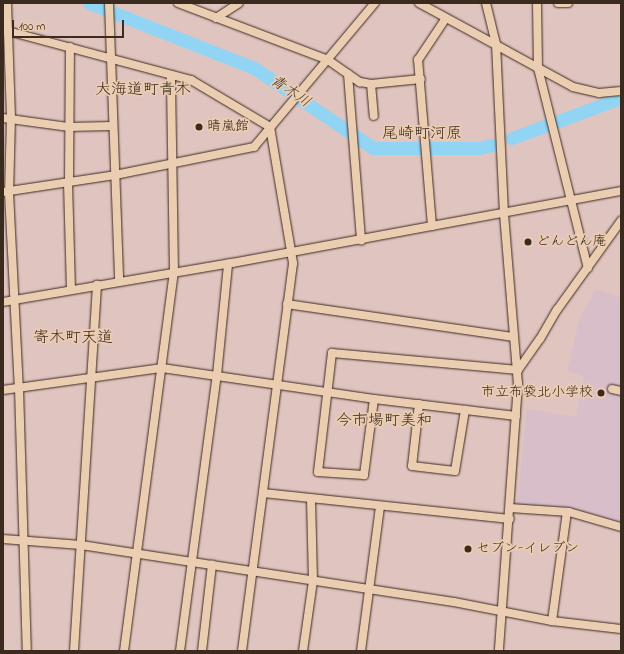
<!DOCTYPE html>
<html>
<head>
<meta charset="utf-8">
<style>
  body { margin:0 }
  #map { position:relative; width:624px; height:654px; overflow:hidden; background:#e0c4c0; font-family:"Indie Flower","Klee One",sans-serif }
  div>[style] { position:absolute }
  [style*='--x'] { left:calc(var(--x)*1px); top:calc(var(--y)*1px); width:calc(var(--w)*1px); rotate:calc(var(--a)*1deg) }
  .built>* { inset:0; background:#d8bec9 }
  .river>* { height:13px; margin:-6.5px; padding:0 6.5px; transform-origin:6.5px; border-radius:6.5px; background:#92d4f4 }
  .roads { filter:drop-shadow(0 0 1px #3b2a1e) drop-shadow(0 0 1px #3b2a1e) }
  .minor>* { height:8px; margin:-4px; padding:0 4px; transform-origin:4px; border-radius:4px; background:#ebcdb2 }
  .dots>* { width:11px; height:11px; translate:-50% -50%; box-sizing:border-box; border:2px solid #ebcdb2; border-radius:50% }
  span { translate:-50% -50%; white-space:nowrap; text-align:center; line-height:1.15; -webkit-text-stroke:3.5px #ebcdb2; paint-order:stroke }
  .poi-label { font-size:14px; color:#3b2a1e }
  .left { translate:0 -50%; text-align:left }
  .right { translate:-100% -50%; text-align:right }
  .water-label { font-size:15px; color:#443b33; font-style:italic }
  .quarter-label { font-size:16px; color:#3b2a1e }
  .frame { position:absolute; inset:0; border:4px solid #3b2a1e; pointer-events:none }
  .scale { position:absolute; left:12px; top:20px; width:112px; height:18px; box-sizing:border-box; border:2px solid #3b2a1e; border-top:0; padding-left:5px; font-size:12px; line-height:14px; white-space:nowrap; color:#3b2a1e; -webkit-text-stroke:3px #ebcdb2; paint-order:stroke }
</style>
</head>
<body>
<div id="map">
  <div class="built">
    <i style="clip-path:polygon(596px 289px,621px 297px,621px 523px,573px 509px,517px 504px,527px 409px,576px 417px,584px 377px,567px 371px,580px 317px)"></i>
  </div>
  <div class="river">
    <i style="--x:89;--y:3;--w:177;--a:21.5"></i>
    <i style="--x:254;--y:68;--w:143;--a:33.9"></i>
    <i style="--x:373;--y:148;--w:106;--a:0"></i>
    <i style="--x:479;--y:148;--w:13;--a:-13"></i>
    <i style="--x:512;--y:138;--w:116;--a:-20.2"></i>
  </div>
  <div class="roads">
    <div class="minor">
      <i style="--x:7;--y:3;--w:115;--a:88"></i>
      <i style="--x:11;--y:118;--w:75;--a:91.5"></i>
      <i style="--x:9;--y:193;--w:195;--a:87.1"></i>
      <i style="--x:19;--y:388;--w:263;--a:88.3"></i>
      <i style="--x:109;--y:3;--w:278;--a:87.9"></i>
      <i style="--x:178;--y:3;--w:160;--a:20.8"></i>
      <i style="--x:328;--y:60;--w:39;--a:35"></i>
      <i style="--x:360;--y:82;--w:11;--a:10"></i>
      <i style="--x:371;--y:84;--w:50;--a:-5.7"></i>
      <i style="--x:419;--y:3;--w:175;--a:28.6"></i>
      <i style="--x:573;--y:87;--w:27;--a:13"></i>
      <i style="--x:599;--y:93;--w:22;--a:-5"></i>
      <i style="--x:486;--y:3;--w:42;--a:76.3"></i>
      <i style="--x:496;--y:44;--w:170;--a:87.3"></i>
      <i style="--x:504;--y:214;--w:171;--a:85.3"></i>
      <i style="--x:518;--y:384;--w:268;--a:94.1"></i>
      <i style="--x:537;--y:3;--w:65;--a:89.1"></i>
      <i style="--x:538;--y:68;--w:206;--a:76"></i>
      <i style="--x:558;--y:3;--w:10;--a:0"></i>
      <i style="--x:216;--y:18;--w:27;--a:-33"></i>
      <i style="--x:4;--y:30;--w:194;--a:15"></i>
      <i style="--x:191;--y:80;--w:92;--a:30.7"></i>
      <i style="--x:348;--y:74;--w:167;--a:85.5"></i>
      <i style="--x:371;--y:84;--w:32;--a:85"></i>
      <i style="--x:3;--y:118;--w:67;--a:7.8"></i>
      <i style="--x:69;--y:127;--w:43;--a:-1.3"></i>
      <i style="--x:68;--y:183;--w:107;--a:88.4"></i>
      <i style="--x:69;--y:183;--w:136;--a:-89.6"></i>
      <i style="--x:3;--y:192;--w:113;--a:-8.6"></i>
      <i style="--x:115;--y:175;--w:142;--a:-11.4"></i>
      <i style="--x:254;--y:147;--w:188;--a:-50"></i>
      <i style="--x:432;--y:226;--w:167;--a:-94.8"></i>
      <i style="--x:418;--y:60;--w:50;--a:-56.3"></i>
      <i style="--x:3;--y:302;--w:232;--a:-9.7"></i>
      <i style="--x:232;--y:263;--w:396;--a:-10.5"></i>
      <i style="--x:287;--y:304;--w:229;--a:8.3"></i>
      <i style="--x:612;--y:389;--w:9;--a:13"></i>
      <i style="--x:3;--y:390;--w:161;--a:-7.9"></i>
      <i style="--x:162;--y:368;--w:214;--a:8.3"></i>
      <i style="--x:374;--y:399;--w:143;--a:6.8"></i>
      <i style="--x:374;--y:399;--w:77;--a:97.5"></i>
      <i style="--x:364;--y:475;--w:46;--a:-176.3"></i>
      <i style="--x:318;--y:472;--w:120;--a:-83.3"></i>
      <i style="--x:332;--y:353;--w:187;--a:5.2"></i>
      <i style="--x:518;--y:370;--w:38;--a:-55"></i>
      <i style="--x:540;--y:339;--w:34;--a:-60"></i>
      <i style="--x:557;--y:310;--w:110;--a:-54.3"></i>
      <i style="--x:419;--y:404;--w:62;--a:96.4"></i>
      <i style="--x:412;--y:466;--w:43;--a:6.6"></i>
      <i style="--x:455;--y:471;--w:62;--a:-80.7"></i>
      <i style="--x:263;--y:493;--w:248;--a:6"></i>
      <i style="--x:510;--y:508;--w:59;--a:3.9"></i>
      <i style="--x:569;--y:512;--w:54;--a:16.1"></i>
      <i style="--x:3;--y:539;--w:78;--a:4.4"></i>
      <i style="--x:81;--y:545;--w:377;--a:8.7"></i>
      <i style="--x:454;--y:602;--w:100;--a:11"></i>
      <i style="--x:552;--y:621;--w:69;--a:6.6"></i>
      <i style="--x:552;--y:621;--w:110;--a:-82.2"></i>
      <i style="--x:74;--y:651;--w:367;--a:-86.4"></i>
      <i style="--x:124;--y:651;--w:381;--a:-82.5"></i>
      <i style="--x:174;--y:273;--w:198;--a:-90.9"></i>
      <i style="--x:180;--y:651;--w:278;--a:-82.4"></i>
      <i style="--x:217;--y:375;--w:112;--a:-84.3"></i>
      <i style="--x:202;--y:651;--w:87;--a:-83.4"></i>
      <i style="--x:242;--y:651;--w:391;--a:-82.5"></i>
      <i style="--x:293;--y:263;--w:138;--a:-99.6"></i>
      <i style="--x:303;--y:651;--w:71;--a:-81.9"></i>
      <i style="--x:313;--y:581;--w:82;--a:-91.4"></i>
      <i style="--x:361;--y:651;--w:145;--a:-82.5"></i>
    </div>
  </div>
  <div class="dots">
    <i style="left:199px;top:127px;background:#3b2a1e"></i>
    <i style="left:528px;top:242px;background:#3b2a1e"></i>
    <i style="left:601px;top:393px;background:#3b2a1e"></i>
    <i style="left:468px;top:549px;background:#3b2a1e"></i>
  </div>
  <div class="poi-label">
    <span class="left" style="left:207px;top:127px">晴嵐館</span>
    <span class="left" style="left:536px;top:242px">どんどん庵</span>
    <span class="right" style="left:593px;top:393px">市立布袋北小学校</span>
    <span class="left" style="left:476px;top:549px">セブン-イレブン</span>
  </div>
  <div class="water-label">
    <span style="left:290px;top:92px;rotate:34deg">青木川</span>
  </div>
  <div class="quarter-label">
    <span style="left:143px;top:90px">大海道町青木</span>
    <span style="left:422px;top:134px">尾崎町河原</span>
    <span style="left:73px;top:338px">寄木町天道</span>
    <span style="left:384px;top:421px">今市場町美和</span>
  </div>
  <div class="frame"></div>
  <div class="scale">100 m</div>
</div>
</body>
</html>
